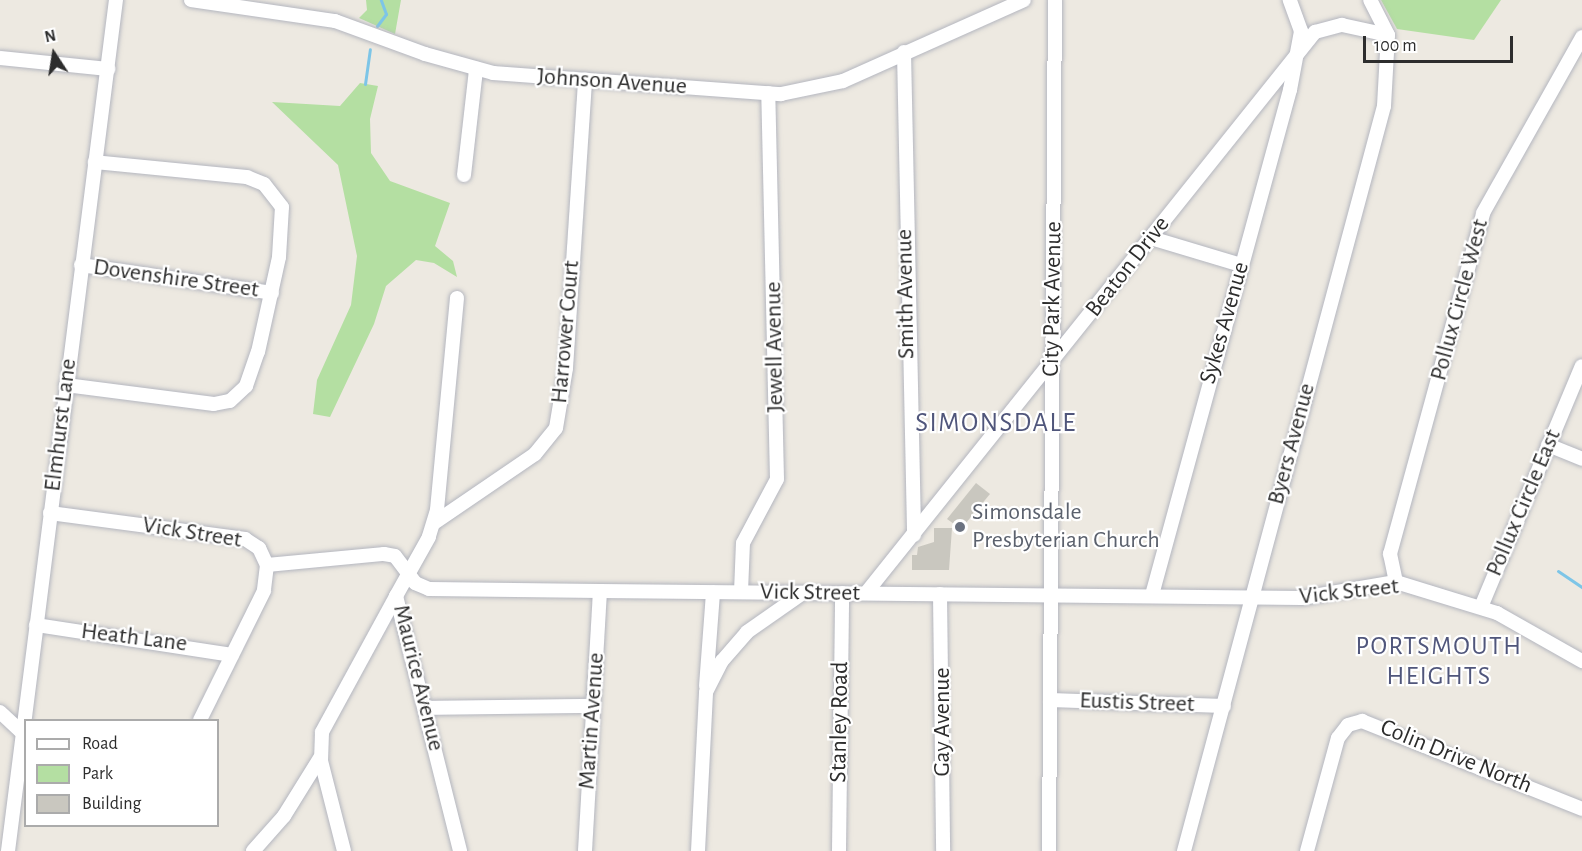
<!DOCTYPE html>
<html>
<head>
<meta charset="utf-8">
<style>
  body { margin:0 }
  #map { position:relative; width:1582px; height:851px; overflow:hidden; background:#ede9e1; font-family:"Alegreya Sans",sans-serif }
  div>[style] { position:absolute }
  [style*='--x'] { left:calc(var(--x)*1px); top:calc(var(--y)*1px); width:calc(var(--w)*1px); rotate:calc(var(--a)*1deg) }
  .green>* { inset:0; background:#b4dfa2 }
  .stream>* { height:3px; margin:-1.5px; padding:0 1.5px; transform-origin:1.5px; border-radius:1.5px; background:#7dc5e7 }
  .building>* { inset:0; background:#c9c7bf }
  .roads { filter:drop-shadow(0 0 2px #b4b6bf) drop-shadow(0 0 2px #b4b6bf) }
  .minor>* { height:14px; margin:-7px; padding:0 7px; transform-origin:7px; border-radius:7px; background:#fff }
  .dots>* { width:16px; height:16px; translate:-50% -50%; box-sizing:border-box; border:3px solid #fff; border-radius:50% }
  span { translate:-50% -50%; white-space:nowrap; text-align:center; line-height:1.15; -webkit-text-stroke:4.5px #fff; paint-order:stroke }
  .street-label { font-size:24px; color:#2d2d2d }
  .worship-label { font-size:24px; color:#5b616d }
  .left { translate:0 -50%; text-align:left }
  .neighbourhood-label { font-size:26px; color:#50567b; letter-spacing:1.5px }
  .quarter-label { font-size:27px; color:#50567b; letter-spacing:1.5px }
  .legend { position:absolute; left:24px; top:719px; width:195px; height:108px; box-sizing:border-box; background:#fff; border:2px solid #ababab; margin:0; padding:8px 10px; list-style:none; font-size:18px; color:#2d2d2d }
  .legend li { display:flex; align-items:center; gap:12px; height:30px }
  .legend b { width:30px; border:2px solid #ababab }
  .north { position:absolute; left:24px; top:24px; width:60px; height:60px; -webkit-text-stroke:4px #fff; paint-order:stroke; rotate:348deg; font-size:16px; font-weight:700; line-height:24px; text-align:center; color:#2d2d2d }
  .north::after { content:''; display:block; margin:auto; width:21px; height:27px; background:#2d2d2d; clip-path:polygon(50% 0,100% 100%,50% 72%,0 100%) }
  .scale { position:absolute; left:1363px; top:36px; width:150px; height:27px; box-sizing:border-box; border:3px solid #2d2d2d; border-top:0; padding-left:8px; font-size:18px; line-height:21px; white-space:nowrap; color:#2d2d2d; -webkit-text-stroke:4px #fff; paint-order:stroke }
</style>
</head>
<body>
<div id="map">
  <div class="green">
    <i style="clip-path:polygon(366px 0,401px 0,395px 34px,359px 18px,367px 10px)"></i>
    <i style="clip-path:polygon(1381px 0,1501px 0,1474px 40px,1397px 29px)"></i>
    <i style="clip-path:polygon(360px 83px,378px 86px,370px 119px,371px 153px,390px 181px,450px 203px,435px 246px,453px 261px,457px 277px,434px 263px,416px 260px,386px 286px,374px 324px,330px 417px,313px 414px,317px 380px,351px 305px,357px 256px,338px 165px,272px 102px,340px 106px)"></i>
  </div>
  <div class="stream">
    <i style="--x:377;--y:26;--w:15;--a:-53"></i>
    <i style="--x:386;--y:14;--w:15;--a:-110"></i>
    <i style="--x:365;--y:84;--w:35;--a:-82"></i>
    <i style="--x:1558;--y:571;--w:29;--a:34"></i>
  </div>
  <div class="building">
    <i style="clip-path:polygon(976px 483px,990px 494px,961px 529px,947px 519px)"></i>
    <i style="clip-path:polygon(934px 528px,952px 528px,949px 570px,912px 570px,912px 555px,917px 555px,918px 547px,934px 542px)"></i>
  </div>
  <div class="roads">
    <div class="minor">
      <i style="--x:191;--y:0;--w:146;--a:8.3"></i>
      <i style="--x:335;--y:21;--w:96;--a:20.1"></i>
      <i style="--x:425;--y:54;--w:71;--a:15.6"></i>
      <i style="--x:493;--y:73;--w:289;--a:4.2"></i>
      <i style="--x:781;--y:94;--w:63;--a:-11.8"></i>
      <i style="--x:843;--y:81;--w:198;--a:-24.1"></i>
      <i style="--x:904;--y:52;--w:483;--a:88.8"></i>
      <i style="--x:0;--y:58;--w:109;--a:5.8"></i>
      <i style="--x:464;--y:175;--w:107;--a:-83.5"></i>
      <i style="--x:1151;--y:238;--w:94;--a:16.7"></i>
      <i style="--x:81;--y:265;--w:193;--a:8.3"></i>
      <i style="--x:457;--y:298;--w:213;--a:95.4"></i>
      <i style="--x:437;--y:510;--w:28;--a:107"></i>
      <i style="--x:429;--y:537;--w:68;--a:119.2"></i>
      <i style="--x:396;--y:596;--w:263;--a:75.9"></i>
      <i style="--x:66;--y:385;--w:149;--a:7.3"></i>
      <i style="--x:214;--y:404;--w:16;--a:-11"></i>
      <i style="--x:230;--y:401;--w:22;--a:-43"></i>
      <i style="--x:246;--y:386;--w:36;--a:-71"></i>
      <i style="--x:258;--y:352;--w:97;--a:-77.5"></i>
      <i style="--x:279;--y:257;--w:50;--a:-86.6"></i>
      <i style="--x:282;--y:207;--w:29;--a:-128"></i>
      <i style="--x:264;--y:184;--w:18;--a:-158"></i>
      <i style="--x:247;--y:177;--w:153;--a:-174.4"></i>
      <i style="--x:1548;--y:445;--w:37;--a:22"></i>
      <i style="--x:50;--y:513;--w:197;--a:7.6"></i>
      <i style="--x:245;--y:539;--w:17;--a:33"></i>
      <i style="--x:259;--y:548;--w:19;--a:65"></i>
      <i style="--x:267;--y:565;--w:26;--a:97"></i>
      <i style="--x:264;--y:591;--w:144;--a:116.4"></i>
      <i style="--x:434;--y:523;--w:122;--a:-34.3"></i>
      <i style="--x:535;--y:454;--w:33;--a:-51"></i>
      <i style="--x:556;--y:428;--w:61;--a:-80.5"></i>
      <i style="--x:566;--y:368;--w:289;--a:-86.2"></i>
      <i style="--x:267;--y:565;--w:118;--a:-5.4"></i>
      <i style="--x:384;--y:554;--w:11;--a:10"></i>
      <i style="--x:395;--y:556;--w:34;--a:53"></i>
      <i style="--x:415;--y:583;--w:15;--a:23"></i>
      <i style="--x:429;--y:589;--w:171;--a:0.7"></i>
      <i style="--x:600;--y:591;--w:702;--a:0.57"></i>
      <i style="--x:1302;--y:598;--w:95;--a:-9.7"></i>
      <i style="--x:1396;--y:582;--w:106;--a:17.1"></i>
      <i style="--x:1497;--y:613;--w:98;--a:29.5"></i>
      <i style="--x:1396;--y:582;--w:29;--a:-102"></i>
      <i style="--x:1390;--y:554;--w:353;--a:-74.7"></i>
      <i style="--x:1483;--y:213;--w:202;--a:-60.6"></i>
      <i style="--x:741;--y:592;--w:49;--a:-87.7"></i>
      <i style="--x:743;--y:543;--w:72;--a:-62"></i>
      <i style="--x:777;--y:479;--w:386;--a:-91.3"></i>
      <i style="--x:866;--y:593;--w:719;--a:-51.33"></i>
      <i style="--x:1315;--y:32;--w:28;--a:-15"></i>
      <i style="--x:1342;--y:25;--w:47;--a:12.3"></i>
      <i style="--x:940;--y:594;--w:257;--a:89.3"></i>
      <i style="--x:1152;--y:595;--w:524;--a:-74.72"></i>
      <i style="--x:1290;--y:90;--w:60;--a:-79.4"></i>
      <i style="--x:1301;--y:31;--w:33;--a:-110"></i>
      <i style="--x:1481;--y:607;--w:261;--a:-67.3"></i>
      <i style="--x:36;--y:625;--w:198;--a:8.7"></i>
      <i style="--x:706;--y:686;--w:94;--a:-85.7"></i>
      <i style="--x:1050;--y:700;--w:174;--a:2"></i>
      <i style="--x:425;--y:708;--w:168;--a:-0.7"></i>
      <i style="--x:0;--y:712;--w:35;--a:43"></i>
      <i style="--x:8;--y:851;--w:858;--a:-82.77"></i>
      <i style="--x:253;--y:851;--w:47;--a:-48.5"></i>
      <i style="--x:284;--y:816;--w:68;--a:-58.2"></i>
      <i style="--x:344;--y:851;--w:93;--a:-104.3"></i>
      <i style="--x:321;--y:761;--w:29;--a:-88"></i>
      <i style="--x:322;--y:732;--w:155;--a:-61.4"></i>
      <i style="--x:585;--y:851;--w:260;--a:-86.7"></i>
      <i style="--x:698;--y:851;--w:159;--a:-87.1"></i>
      <i style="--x:706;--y:692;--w:35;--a:-63"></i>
      <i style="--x:722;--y:661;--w:38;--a:-49"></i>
      <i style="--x:747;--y:632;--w:68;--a:-34.9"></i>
      <i style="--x:839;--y:851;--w:258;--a:-89.3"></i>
      <i style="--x:1049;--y:851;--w:851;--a:-89.6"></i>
      <i style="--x:1184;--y:851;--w:771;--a:-74.97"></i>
      <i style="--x:1384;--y:106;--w:71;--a:-86.8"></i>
      <i style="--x:1388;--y:35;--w:39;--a:-117"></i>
      <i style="--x:1307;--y:851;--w:117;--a:-74.7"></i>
      <i style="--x:1338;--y:738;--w:16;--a:-52"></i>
      <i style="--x:1348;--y:725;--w:15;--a:-16"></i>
      <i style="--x:1362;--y:721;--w:237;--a:21.8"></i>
    </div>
  </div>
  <div class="dots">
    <i style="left:960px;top:527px;background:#6b7280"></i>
  </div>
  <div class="street-label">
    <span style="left:612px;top:82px;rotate:4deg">Johnson Avenue</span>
    <span style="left:1128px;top:267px;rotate:-52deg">Beaton Drive</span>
    <span style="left:176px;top:279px;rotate:8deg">Dovenshire Street</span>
    <span style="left:906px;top:294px;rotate:-91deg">Smith Avenue</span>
    <span style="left:1053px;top:299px;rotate:-89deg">City Park Avenue</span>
    <span style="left:1460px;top:300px;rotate:-75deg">Pollux Circle West</span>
    <span style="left:1225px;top:323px;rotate:-74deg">Sykes Avenue</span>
    <span style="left:566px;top:332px;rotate:-85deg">Harrower Court</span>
    <span style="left:775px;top:347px;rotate:-91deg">Jewell Avenue</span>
    <span style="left:61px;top:425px;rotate:-83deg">Elmhurst Lane</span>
    <span style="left:1292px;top:444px;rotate:-75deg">Byers Avenue</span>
    <span style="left:1524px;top:503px;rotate:-67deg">Pollux Circle East</span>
    <span style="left:192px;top:533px;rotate:9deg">Vick Street</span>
    <span style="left:1349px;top:592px;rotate:-6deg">Vick Street</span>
    <span style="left:810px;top:593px;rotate:1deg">Vick Street</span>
    <span style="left:134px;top:638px;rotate:7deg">Heath Lane</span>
    <span style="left:418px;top:678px;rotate:76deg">Maurice Avenue</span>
    <span style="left:1137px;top:703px;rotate:2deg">Eustis Street</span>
    <span style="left:592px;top:721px;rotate:-86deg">Martin Avenue</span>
    <span style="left:840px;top:722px;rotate:-89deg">Stanley Road</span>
    <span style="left:943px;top:722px;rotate:-90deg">Gay Avenue</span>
    <span style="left:1456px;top:757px;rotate:22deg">Colin Drive North</span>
  </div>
  <div class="worship-label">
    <span class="left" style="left:972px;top:527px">Simonsdale<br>Presbyterian Church</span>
  </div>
  <div class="neighbourhood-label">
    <span style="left:1439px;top:662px">PORTSMOUTH<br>HEIGHTS</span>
  </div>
  <div class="quarter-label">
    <span style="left:996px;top:423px">SIMONSDALE</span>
  </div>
  <ul class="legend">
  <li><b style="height:8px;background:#fff"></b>Road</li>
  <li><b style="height:16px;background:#b4dfa2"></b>Park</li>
  <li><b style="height:16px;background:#c9c7bf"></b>Building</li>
  </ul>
  <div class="north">N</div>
  <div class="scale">100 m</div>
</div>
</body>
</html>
